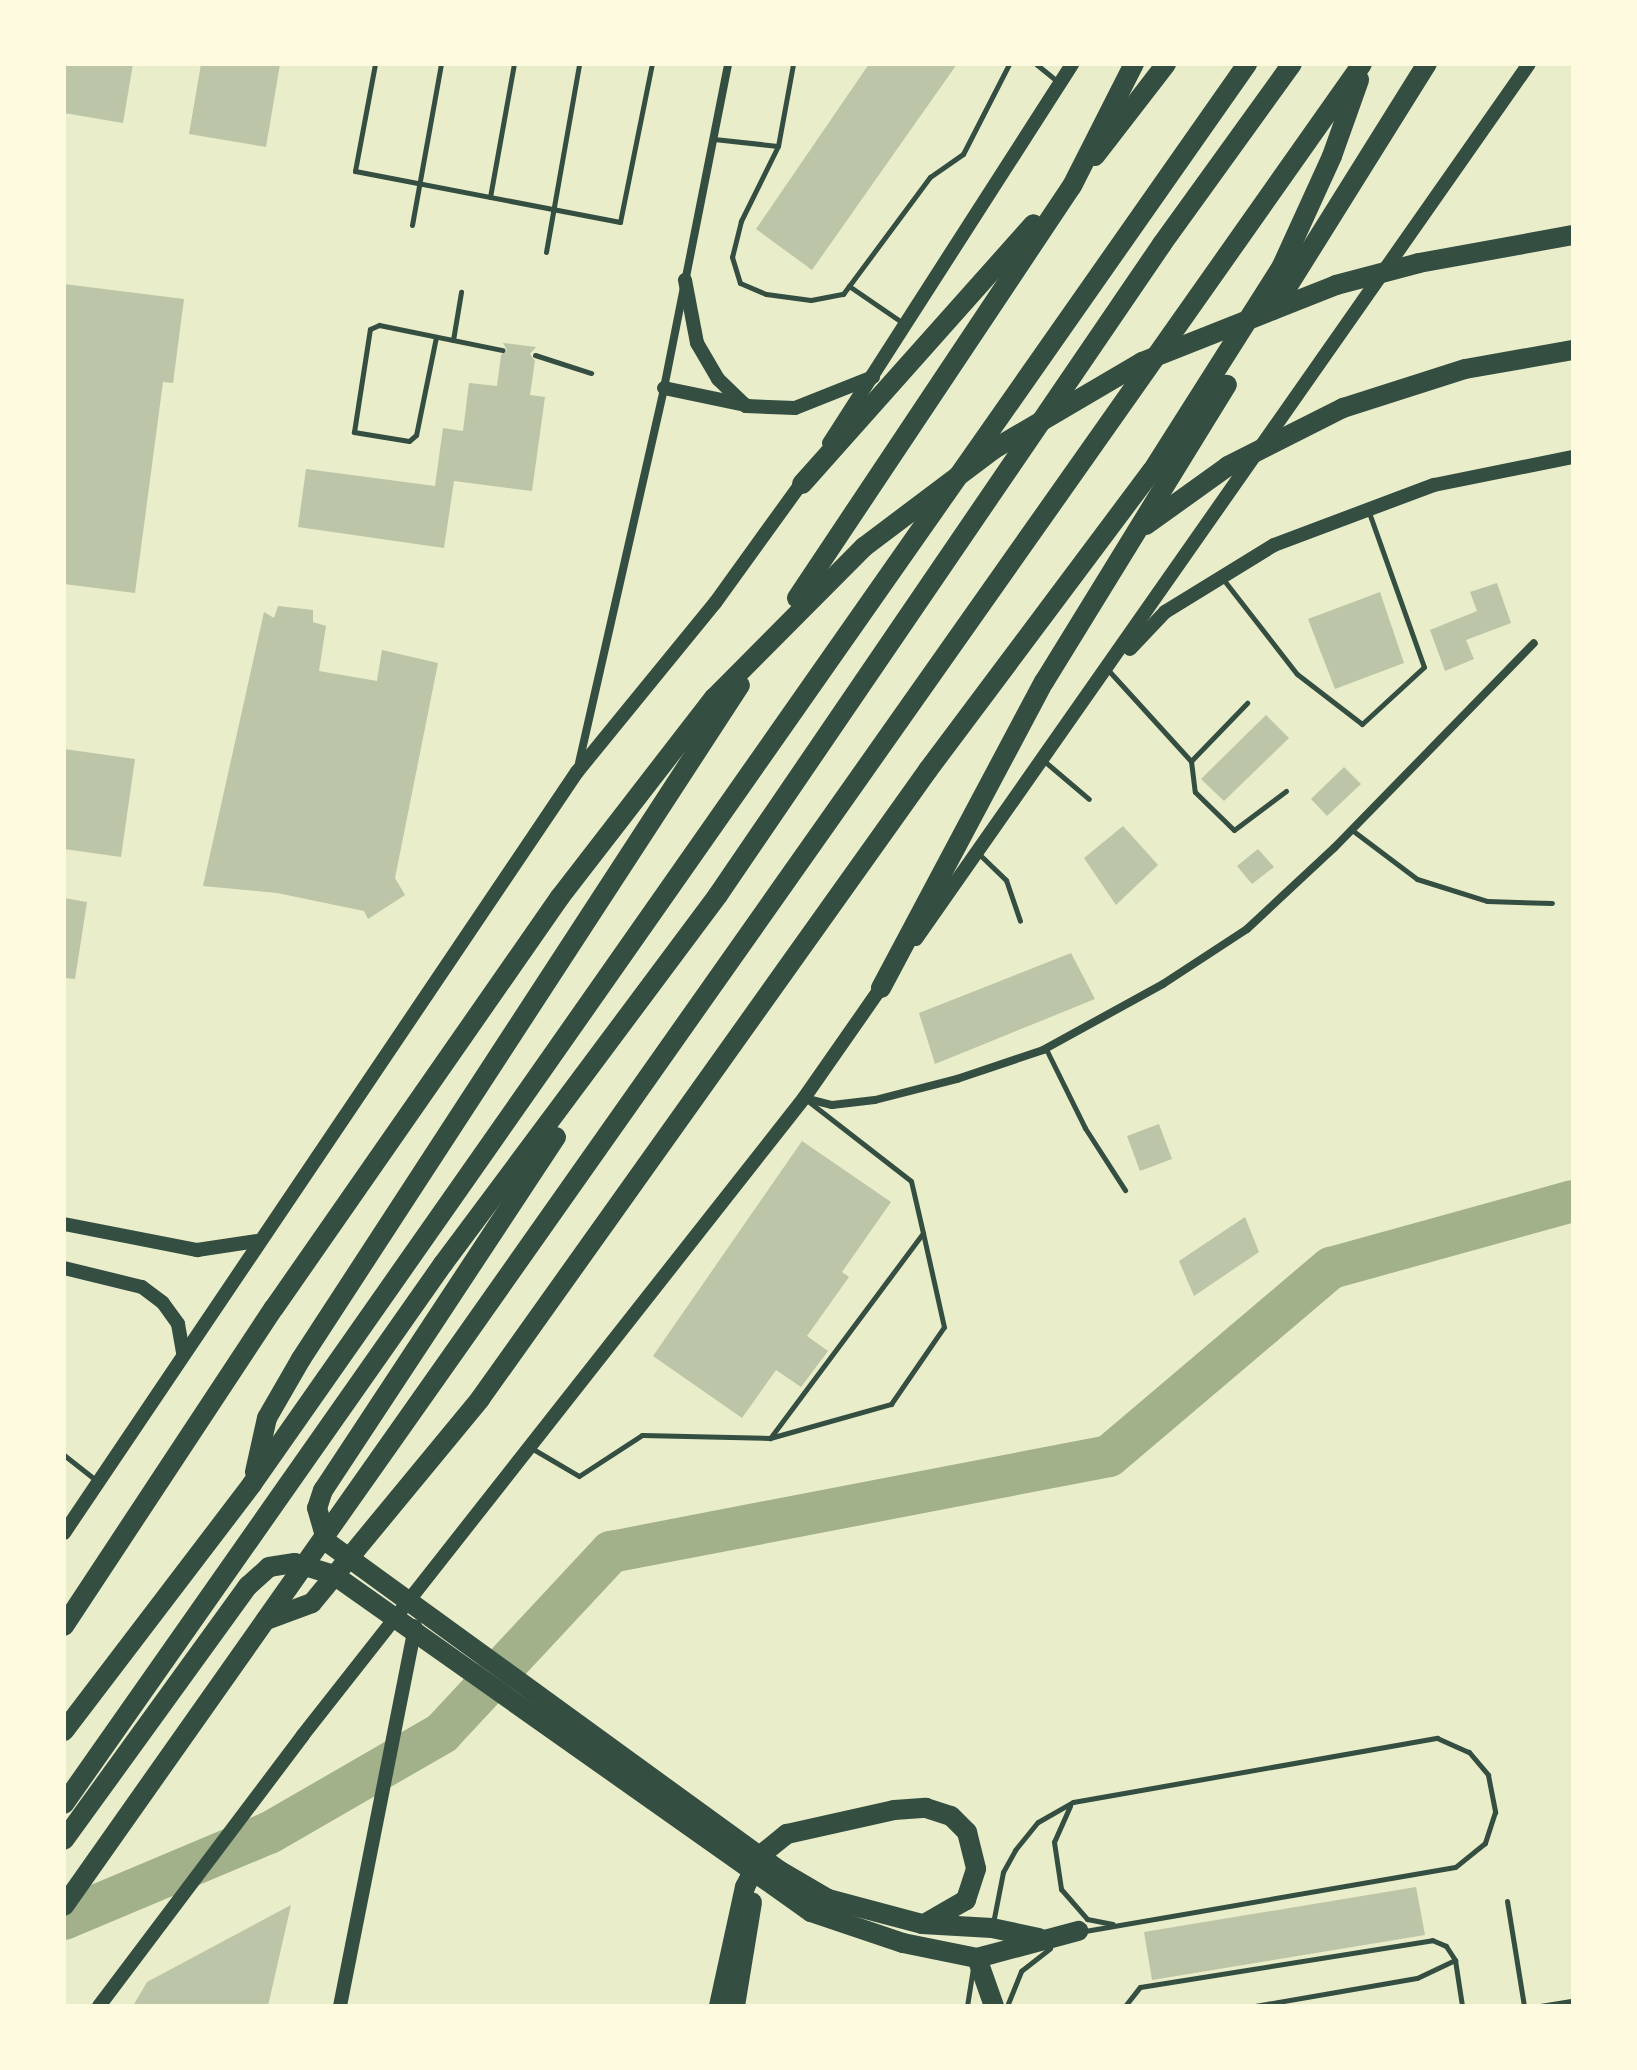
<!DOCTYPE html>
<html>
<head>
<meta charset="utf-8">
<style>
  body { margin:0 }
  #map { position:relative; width:1637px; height:2070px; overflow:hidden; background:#e9edc9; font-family:Inter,sans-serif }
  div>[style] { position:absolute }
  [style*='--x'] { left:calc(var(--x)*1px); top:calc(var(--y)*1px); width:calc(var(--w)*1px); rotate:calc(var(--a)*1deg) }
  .river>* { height:42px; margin:-21px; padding:0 21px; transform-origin:21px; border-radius:21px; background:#a3b18a }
  .building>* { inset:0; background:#bcc5a7 }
  .service>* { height:5px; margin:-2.5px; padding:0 2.5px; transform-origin:2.5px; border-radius:2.5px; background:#344e41 }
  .minor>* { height:8px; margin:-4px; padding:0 4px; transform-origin:4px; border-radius:4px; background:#344e41 }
  .tertiary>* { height:14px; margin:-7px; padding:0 7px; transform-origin:7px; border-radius:7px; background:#344e41 }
  .secondary>* { height:14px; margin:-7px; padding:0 7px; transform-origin:7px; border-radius:7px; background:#344e41 }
  .motorway>* { height:20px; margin:-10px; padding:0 10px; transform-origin:10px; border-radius:10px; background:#344e41 }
  span { translate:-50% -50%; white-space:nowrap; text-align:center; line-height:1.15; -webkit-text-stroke:8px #fefae0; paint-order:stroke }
  .frame { position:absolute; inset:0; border:66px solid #fefae0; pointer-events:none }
</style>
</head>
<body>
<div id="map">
  <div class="river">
    <i style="--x:64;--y:1919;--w:222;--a:-22.8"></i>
    <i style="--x:269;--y:1833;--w:200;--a:-30"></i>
    <i style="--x:442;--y:1733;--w:248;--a:-47"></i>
    <i style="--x:611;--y:1552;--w:507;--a:-10.91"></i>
    <i style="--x:1109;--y:1456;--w:291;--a:-40.3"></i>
    <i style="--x:1331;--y:1268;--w:251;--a:-15.5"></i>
  </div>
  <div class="building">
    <i style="clip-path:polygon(64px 64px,133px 64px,123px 123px,64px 113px)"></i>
    <i style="clip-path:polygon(201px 64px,280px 64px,266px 147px,189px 134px)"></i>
    <i style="clip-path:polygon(869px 64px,957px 64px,812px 270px,756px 229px)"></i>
    <i style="clip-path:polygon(64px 284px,184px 299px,173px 383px,163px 382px,135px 593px,64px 584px)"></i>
    <i style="clip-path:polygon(503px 343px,536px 347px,530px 354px,535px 361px,530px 395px,545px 397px,532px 491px,454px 481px,444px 548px,298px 527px,306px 469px,435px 486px,443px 428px,463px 431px,469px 383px,497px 386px,501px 355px,507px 350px)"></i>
    <i style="clip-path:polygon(1497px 583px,1511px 623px,1466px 640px,1474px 659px,1445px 671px,1430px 630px,1477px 611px,1470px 592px)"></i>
    <i style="clip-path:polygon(1380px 592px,1404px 663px,1335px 689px,1308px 619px)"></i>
    <i style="clip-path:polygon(278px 606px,313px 610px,313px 622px,326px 626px,319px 671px,377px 681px,382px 650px,438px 663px,395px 878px,405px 895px,368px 919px,364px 911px,277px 893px,203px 886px,264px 612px,274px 618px)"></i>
    <i style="clip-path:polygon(1266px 715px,1289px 738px,1224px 801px,1201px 779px)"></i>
    <i style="clip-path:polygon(64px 749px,135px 759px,121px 857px,64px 849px)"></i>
    <i style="clip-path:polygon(1344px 767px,1361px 784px,1327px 816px,1311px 799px)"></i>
    <i style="clip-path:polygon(1123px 826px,1158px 865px,1116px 905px,1084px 858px)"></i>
    <i style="clip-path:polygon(1258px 849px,1274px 867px,1252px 884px,1237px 866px)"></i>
    <i style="clip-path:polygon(64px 898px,87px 902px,75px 979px,64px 978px)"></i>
    <i style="clip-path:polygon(1071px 953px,1095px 999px,935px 1064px,919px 1013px)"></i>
    <i style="clip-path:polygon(1159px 1124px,1172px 1159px,1140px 1171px,1127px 1136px)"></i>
    <i style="clip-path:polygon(802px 1141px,891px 1202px,842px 1272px,849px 1277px,807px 1336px,828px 1351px,801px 1387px,776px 1370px,742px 1418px,653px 1356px)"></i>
    <i style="clip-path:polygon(1245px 1217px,1259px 1252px,1194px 1296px,1179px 1261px)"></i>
    <i style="clip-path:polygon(1416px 1887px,1425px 1935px,1152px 1980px,1144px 1932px)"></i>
    <i style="clip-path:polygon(291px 1905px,268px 2006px,133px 2006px,147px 1982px)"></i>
  </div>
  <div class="service">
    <i style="--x:375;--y:64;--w:109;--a:100.6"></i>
    <i style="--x:355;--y:171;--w:270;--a:10.9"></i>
    <i style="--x:620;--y:222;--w:161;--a:-78.6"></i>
    <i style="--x:1036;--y:64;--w:27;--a:39"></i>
    <i style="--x:714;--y:139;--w:64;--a:6.2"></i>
    <i style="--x:778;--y:146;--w:83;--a:-79.6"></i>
    <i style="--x:778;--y:146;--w:84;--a:116.3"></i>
    <i style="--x:741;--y:221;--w:37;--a:104"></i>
    <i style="--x:732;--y:257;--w:27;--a:73"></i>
    <i style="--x:740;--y:283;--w:28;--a:23"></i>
    <i style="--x:766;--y:294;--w:45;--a:7.6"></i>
    <i style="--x:811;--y:300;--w:33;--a:-11"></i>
    <i style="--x:843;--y:294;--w:10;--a:-53"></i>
    <i style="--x:849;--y:286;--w:65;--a:34.4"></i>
    <i style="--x:490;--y:197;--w:135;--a:-79.8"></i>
    <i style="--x:412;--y:225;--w:164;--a:-79.8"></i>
    <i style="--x:546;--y:252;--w:191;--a:-80"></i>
    <i style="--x:849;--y:286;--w:136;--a:-53.4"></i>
    <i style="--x:930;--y:177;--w:40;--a:-34.9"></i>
    <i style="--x:963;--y:154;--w:101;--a:-62.9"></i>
    <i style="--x:436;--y:337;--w:100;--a:101.5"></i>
    <i style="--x:416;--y:435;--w:9;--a:139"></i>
    <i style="--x:409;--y:441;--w:56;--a:-170.7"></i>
    <i style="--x:354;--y:432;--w:104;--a:-81.2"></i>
    <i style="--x:370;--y:329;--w:10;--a:-24"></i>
    <i style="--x:379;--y:325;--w:126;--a:11.5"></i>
    <i style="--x:453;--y:340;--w:49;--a:-80.5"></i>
    <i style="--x:535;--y:355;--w:59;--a:17.8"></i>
    <i style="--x:1223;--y:579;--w:120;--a:52.1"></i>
    <i style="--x:1297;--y:674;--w:82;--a:37.6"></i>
    <i style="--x:1362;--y:724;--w:84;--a:-42.6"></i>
    <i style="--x:1424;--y:667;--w:167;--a:-109.6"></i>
    <i style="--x:1109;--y:671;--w:122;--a:47.7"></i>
    <i style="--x:1191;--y:761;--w:31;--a:83"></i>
    <i style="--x:1195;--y:792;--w:54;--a:44.3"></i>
    <i style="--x:1234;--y:830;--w:65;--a:-36.9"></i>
    <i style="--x:1043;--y:760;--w:60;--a:40.3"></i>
    <i style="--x:1191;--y:761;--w:81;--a:-46"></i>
    <i style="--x:1352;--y:830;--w:81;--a:37"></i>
    <i style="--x:1417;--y:879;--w:73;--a:17.4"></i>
    <i style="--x:1487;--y:901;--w:65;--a:1.8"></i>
    <i style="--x:978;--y:853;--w:39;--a:44"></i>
    <i style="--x:1006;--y:880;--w:43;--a:71.1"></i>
    <i style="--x:1046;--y:1049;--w:88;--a:63.7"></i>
    <i style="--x:1085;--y:1128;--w:74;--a:57.2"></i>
    <i style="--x:808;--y:1101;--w:130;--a:37.8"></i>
    <i style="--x:911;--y:1181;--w:53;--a:77"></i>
    <i style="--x:533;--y:1449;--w:53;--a:30.4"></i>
    <i style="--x:579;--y:1476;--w:75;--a:-33.1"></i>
    <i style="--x:642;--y:1435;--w:128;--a:1.3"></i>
    <i style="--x:770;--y:1438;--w:126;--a:-15.7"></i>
    <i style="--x:891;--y:1404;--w:93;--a:-55.5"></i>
    <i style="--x:944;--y:1327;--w:96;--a:-102.6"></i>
    <i style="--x:923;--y:1233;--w:256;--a:126.7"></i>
    <i style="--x:64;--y:1455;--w:42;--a:38.2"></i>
    <i style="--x:1070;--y:1806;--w:39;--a:114"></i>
    <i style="--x:1054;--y:1842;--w:48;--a:81.5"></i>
    <i style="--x:1061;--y:1889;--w:40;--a:49"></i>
    <i style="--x:1087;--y:1919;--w:26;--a:11"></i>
    <i style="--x:1507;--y:1901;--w:106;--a:80.8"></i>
    <i style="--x:993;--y:1923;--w:52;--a:-78.9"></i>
    <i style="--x:1003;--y:1872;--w:25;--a:-61"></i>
    <i style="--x:1015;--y:1850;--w:36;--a:-51"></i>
    <i style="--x:1038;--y:1822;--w:40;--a:-29.7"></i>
    <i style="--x:1073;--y:1802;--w:370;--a:-10"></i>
    <i style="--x:1437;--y:1738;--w:35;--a:24"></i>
    <i style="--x:1469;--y:1752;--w:30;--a:50"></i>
    <i style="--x:1488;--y:1775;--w:38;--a:79"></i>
    <i style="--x:1495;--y:1812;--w:33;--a:108"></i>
    <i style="--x:1485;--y:1843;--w:38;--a:141"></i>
    <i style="--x:1455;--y:1867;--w:377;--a:170.2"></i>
    <i style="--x:967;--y:2006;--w:37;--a:-81"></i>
    <i style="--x:1007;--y:2006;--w:38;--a:-68"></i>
    <i style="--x:1021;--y:1971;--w:37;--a:-38"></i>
    <i style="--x:1125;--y:2006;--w:24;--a:-52"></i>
    <i style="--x:1140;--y:1987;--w:296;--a:-9.1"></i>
    <i style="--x:1432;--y:1940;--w:15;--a:23"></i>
    <i style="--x:1446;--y:1946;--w:17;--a:57"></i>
    <i style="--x:1455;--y:1960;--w:47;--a:81.3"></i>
    <i style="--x:1255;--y:2006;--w:164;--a:-9.8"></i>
    <i style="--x:1417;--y:1978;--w:42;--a:-25.3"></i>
    <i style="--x:1540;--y:2006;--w:33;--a:-9"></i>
  </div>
  <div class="minor">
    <i style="--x:579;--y:763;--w:385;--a:-77.2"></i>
    <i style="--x:664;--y:388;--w:330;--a:-78.8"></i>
    <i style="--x:804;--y:1098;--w:29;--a:14"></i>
    <i style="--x:832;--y:1105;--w:43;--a:-6.6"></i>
    <i style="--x:875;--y:1100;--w:85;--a:-14.4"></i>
    <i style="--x:957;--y:1079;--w:91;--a:-18.6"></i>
    <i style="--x:1043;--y:1050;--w:137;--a:-28.8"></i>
    <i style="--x:1163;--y:984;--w:100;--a:-33.2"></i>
    <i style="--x:1247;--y:929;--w:119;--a:-43"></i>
    <i style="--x:1334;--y:848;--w:286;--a:-45.7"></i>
  </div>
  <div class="tertiary">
    <i style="--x:64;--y:1224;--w:136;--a:11.1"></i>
    <i style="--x:197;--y:1250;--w:61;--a:-8.5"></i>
    <i style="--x:64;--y:1268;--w:80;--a:13.7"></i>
    <i style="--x:142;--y:1287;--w:26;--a:37"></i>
    <i style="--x:163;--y:1303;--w:26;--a:54"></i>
    <i style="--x:178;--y:1324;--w:29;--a:80"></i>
    <i style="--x:340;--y:2006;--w:387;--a:-78.8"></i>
  </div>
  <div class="secondary">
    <i style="--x:685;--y:280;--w:64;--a:79.2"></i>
    <i style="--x:697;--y:343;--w:42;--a:59.7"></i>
    <i style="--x:718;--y:379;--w:39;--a:44"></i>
    <i style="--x:746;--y:406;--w:49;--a:2.3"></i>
    <i style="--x:795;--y:408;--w:84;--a:-21.7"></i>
    <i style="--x:664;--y:388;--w:84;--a:11.7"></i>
    <i style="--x:829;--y:443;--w:450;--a:-57.3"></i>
    <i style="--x:1130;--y:649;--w:51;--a:-46.6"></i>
    <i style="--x:1165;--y:612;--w:128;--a:-31.6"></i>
    <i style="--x:1274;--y:545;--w:171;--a:-20.6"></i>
    <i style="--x:1434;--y:485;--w:142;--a:-11.4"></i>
    <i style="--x:916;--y:939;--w:1068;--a:-54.99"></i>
    <i style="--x:64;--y:1533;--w:918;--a:-56.02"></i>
    <i style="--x:577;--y:772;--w:218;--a:-50.8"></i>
    <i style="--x:715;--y:603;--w:155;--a:-54.2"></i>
    <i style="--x:99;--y:2006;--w:339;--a:-53"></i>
    <i style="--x:303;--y:1735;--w:810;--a:-51.81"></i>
    <i style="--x:804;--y:1098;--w:141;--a:-55.1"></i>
  </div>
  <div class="motorway">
    <i style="--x:1095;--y:156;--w:116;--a:-52.3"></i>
    <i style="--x:1273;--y:310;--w:290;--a:-58"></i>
    <i style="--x:802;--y:484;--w:348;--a:-48.3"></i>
    <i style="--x:1146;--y:525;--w:101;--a:-35.7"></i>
    <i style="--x:1228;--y:466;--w:129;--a:-26.8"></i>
    <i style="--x:1343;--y:408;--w:128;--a:-17.7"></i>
    <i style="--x:1465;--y:369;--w:110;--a:-10"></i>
    <i style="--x:797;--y:598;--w:495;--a:-56.3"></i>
    <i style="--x:1072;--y:186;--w:137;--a:-63.1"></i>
    <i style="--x:881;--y:988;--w:347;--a:-62"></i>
    <i style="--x:1044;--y:682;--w:349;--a:-58.4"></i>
    <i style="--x:556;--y:1137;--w:423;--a:123.4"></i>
    <i style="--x:323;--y:1490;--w:19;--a:108"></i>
    <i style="--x:317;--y:1508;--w:35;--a:74"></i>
    <i style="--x:327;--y:1542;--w:560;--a:35.99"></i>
    <i style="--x:780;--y:1871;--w:56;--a:30.3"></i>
    <i style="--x:828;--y:1899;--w:97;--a:14.9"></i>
    <i style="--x:922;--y:1924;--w:70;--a:3.3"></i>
    <i style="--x:992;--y:1928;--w:48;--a:12"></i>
    <i style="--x:255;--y:1472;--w:55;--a:-77.5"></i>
    <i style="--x:267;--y:1418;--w:68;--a:-60"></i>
    <i style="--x:301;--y:1359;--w:804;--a:-56.92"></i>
    <i style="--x:266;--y:1620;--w:49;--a:-20.3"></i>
    <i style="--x:312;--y:1603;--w:264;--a:-50.5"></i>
    <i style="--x:480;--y:1399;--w:772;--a:-54.54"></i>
    <i style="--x:928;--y:770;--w:374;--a:-53.2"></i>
    <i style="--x:1152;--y:471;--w:241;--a:-57.6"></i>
    <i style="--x:1281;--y:268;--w:123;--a:-65.5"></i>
    <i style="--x:1332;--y:156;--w:81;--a:-70.4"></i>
    <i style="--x:64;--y:1626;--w:381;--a:-56.6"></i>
    <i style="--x:274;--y:1308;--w:501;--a:-55.17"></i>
    <i style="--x:560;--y:897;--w:252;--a:-52.3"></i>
    <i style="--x:714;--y:698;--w:213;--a:-45.2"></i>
    <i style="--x:864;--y:547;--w:163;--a:-37"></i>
    <i style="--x:994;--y:449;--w:172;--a:-30.4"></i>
    <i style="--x:1142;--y:362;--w:209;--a:-21.6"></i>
    <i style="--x:1336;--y:285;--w:86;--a:-14.8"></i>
    <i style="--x:1419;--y:263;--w:157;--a:-10.3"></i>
    <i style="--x:64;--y:1731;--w:310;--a:-52.7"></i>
    <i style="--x:252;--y:1484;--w:1734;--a:-54.98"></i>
    <i style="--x:64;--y:1804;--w:660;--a:-54.94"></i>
    <i style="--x:443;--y:1264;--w:460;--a:-53.3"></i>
    <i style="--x:718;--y:895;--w:788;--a:-55.7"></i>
    <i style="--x:1162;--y:244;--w:222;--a:-54.2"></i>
    <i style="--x:64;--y:1840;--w:314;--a:-54.1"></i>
    <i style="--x:248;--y:1586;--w:28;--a:-42"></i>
    <i style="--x:269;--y:1567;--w:26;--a:-9"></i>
    <i style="--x:295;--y:1563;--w:41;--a:17.1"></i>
    <i style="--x:334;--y:1575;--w:584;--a:35.24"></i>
    <i style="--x:811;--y:1912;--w:97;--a:18.6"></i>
    <i style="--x:903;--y:1943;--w:76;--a:11.5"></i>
    <i style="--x:977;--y:1958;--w:105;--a:-15"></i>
    <i style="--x:64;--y:1906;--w:2253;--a:-54.83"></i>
    <i style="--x:977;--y:1958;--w:51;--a:70.5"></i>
    <i style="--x:719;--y:2006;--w:122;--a:-77.7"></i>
    <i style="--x:745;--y:1887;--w:37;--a:-63"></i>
    <i style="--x:762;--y:1854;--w:32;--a:-39"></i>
    <i style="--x:787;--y:1834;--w:110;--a:-12.6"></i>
    <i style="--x:894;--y:1810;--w:32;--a:-4"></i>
    <i style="--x:926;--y:1808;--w:26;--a:18"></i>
    <i style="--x:951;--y:1816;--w:23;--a:45"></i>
    <i style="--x:967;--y:1832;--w:38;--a:76"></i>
    <i style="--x:976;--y:1869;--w:33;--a:108"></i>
    <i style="--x:966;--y:1900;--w:46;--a:150.1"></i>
    <i style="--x:735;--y:2006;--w:105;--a:-80.7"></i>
  </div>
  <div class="frame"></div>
</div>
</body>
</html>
